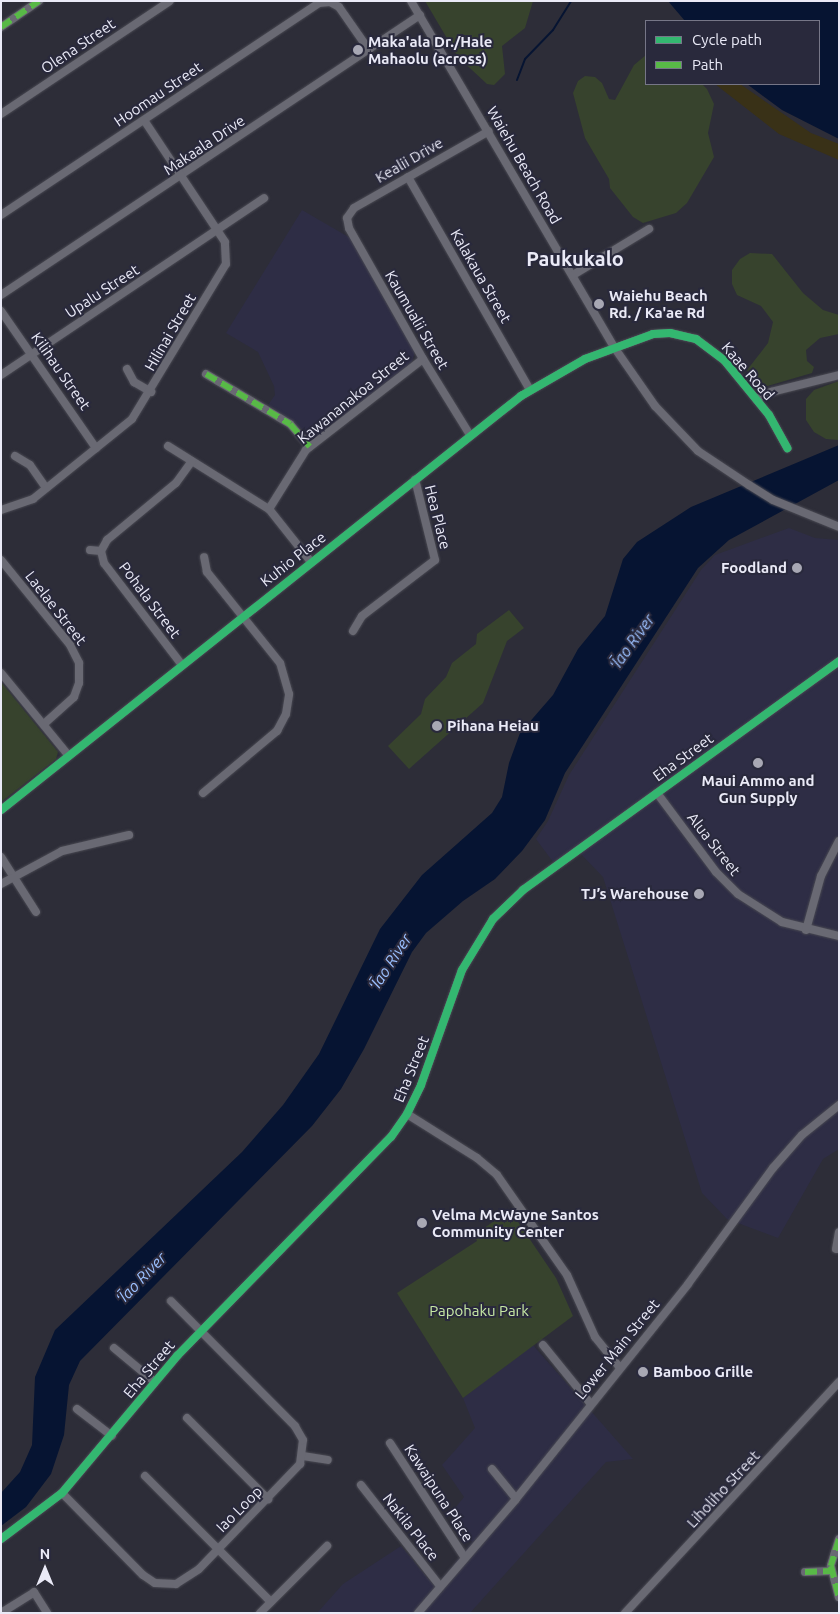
<!DOCTYPE html>
<html>
<head>
<meta charset="utf-8">
<style>
  body { margin:0 }
  #map { position:relative; width:840px; height:1614px; overflow:hidden; background:#2d2d38; font-family:Ubuntu,sans-serif }
  div>[style] { position:absolute }
  [style*='--x'] { left:calc(var(--x)*1px); top:calc(var(--y)*1px); width:calc(var(--w)*1px); rotate:calc(var(--a)*1deg) }
  .built>* { inset:0; background:#2e2d45 }
  .green>* { inset:0; background:#37432d }
  .sand>* { inset:0; background:#393117 }
  .water>* { inset:0; background:#061432 }
  .stream>* { height:2px; margin:-1px; padding:0 1px; transform-origin:1px; border-radius:1px; background:#061432 }
  .roads { filter:drop-shadow(0 0 1px #494952) drop-shadow(0 0 1px #494952) }
  .minor>* { height:8px; margin:-4px; padding:0 4px; transform-origin:4px; border-radius:4px; background:#696973 }
  .quiet>* { height:6px; margin-top:-3px; transform-origin:0; background:repeating-linear-gradient(90deg,#58b947 0 12px,transparent 0 18px) }
  .cycleway>* { height:8px; margin:-4px; padding:0 4px; transform-origin:4px; border-radius:4px; background:#33b770 }
  .dots>* { width:14px; height:14px; translate:-50% -50%; box-sizing:border-box; border:2px solid #29293c; border-radius:50% }
  span { translate:-50% -50%; white-space:nowrap; text-align:center; line-height:1.15; -webkit-text-stroke:4px #29293c; paint-order:stroke }
  .poi-label { font-size:15px; color:#eaeaf7; font-weight:700 }
  .left { translate:0 -50%; text-align:left }
  .right { translate:-100% -50%; text-align:right }
  .street-label { font-size:15px; color:#eaeaf7 }
  .park-label { font-size:15px; color:#c8eaa5 }
  .water-label { font-size:16px; color:#9abffe; font-style:italic }
  .district-label { font-size:20px; color:#eaeaf7; font-weight:700 }
  .frame { position:absolute; inset:0; border:2px solid #eaeaf7; pointer-events:none }
  .legend { position:absolute; left:645px; top:20px; width:175px; height:65px; box-sizing:border-box; background:#29293c; border:1px solid #767687; margin:0; padding:6px 9px; list-style:none; font-size:15px; color:#eaeaf7 }
  .legend li { display:flex; align-items:center; gap:10px; height:25px }
  .legend b { width:25px; border:1px solid #767687 }
  .north { position:absolute; left:20px; top:1544px; width:50px; height:50px; -webkit-text-stroke:4px #29293c; paint-order:stroke; rotate:0deg; font-size:14px; font-weight:700; line-height:20px; text-align:center; color:#eaeaf7 }
  .north::after { content:''; display:block; margin:auto; width:18px; height:22px; background:#eaeaf7; clip-path:polygon(50% 0,100% 100%,50% 72%,0 100%) }
</style>
</head>
<body>
<div id="map">
  <div class="built">
    <i style="clip-path:polygon(302px 210px,352px 239px,415px 351px,412px 362px,318px 436px,313px 437px,268px 405px,275px 395px,274px 386px,258px 352px,226px 333px)"></i>
    <i style="clip-path:polygon(789px 528px,815px 538px,839px 540px,839px 1149px,823px 1159px,778px 1238px,727px 1219px,702px 1193px,603px 877px,578px 851px,556px 866px,536px 839px,548px 821px,569px 775px,701px 570px,715px 555px)"></i>
    <i style="clip-path:polygon(532px 1344px,633px 1459px,606px 1462px,470px 1613px,317px 1613px,343px 1584px,401px 1546px,435px 1587px,472px 1542px,451px 1513px,464px 1497px,442px 1465px,475px 1428px,463px 1398px)"></i>
  </div>
  <div class="green">
    <i style="clip-path:polygon(425px 1px,533px 1px,525px 28px,502px 46px,505px 74px,494px 85px,487px 84px,458px 57px)"></i>
    <i style="clip-path:polygon(646px 55px,646px 84px,702px 84px,707px 89px,714px 104px,708px 133px,714px 157px,687px 203px,676px 213px,643px 223px,633px 217px,610px 188px,609px 179px,585px 138px,573px 93px,578px 81px,585px 76px,595px 77px,602px 83px,609px 99px,615px 100px,634px 65px)"></i>
    <i style="clip-path:polygon(750px 253px,772px 254px,803px 293px,823px 310px,839px 315px,839px 334px,820px 338px,806px 350px,807px 361px,814px 367px,812px 373px,764px 387px,753px 381px,747px 370px,768px 343px,773px 322px,761px 306px,737px 295px,732px 284px,732px 270px,740px 259px)"></i>
    <i style="clip-path:polygon(839px 381px,839px 440px,826px 439px,814px 432px,806px 420px,806px 399px,814px 390px)"></i>
    <i style="clip-path:polygon(509px 610px,524px 628px,507px 641px,483px 703px,409px 769px,388px 746px,421px 714px,425px 699px,446px 677px,452px 663px,476px 644px,477px 634px)"></i>
    <i style="clip-path:polygon(1px 682px,58px 752px,56px 759px,1px 802px)"></i>
    <i style="clip-path:polygon(510px 1210px,556px 1278px,573px 1316px,463px 1398px,397px 1293px,477px 1241px,474px 1235px)"></i>
  </div>
  <div class="sand">
    <i style="clip-path:polygon(715px 84px,740px 84px,811px 133px,839px 144px,839px 160px,779px 134px)"></i>
  </div>
  <div class="water">
    <i style="clip-path:polygon(668px 1px,839px 1px,839px 139px,782px 110px,747px 84px,819px 84px,819px 21px,685px 21px)"></i>
    <i style="clip-path:polygon(839px 445px,839px 480px,729px 540px,698px 568px,565px 773px,545px 820px,522px 851px,495px 879px,463px 901px,426px 933px,412px 952px,364px 1049px,341px 1089px,312px 1126px,80px 1361px,69px 1385px,64px 1435px,51px 1474px,26px 1507px,1px 1526px,1px 1493px,20px 1472px,32px 1445px,35px 1377px,55px 1330px,242px 1152px,283px 1105px,319px 1054px,380px 929px,422px 875px,492px 813px,502px 797px,509px 763px,520px 733px,553px 695px,578px 649px,605px 616px,623px 559px,637px 542px,691px 507px)"></i>
  </div>
  <div class="stream">
    <i style="--x:517;--y:80;--w:22;--a:-69"></i>
    <i style="--x:525;--y:59;--w:40;--a:-46"></i>
    <i style="--x:553;--y:30;--w:34;--a:-58"></i>
  </div>
  <div class="roads">
    <div class="minor">
      <i style="--x:411;--y:1;--w:401;--a:59.6"></i>
      <i style="--x:614;--y:347;--w:72;--a:55.2"></i>
      <i style="--x:655;--y:406;--w:62;--a:46.3"></i>
      <i style="--x:698;--y:451;--w:61;--a:33.7"></i>
      <i style="--x:749;--y:485;--w:28;--a:32"></i>
      <i style="--x:773;--y:500;--w:71;--a:22.2"></i>
      <i style="--x:1;--y:27;--w:46;--a:-34.4"></i>
      <i style="--x:1;--y:114;--w:203;--a:-33.8"></i>
      <i style="--x:408;--y:177;--w:245;--a:60.2"></i>
      <i style="--x:1;--y:215;--w:382;--a:-33.7"></i>
      <i style="--x:319;--y:3;--w:11;--a:-5"></i>
      <i style="--x:330;--y:2;--w:10;--a:29"></i>
      <i style="--x:339;--y:7;--w:52;--a:55.1"></i>
      <i style="--x:573;--y:275;--w:89;--a:-31.2"></i>
      <i style="--x:1;--y:295;--w:504;--a:-33.75"></i>
      <i style="--x:1;--y:311;--w:167;--a:55.3"></i>
      <i style="--x:127;--y:369;--w:15;--a:62"></i>
      <i style="--x:134;--y:382;--w:20;--a:30"></i>
      <i style="--x:206;--y:374;--w:98;--a:30.8"></i>
      <i style="--x:290;--y:424;--w:30;--a:49"></i>
      <i style="--x:1;--y:375;--w:317;--a:-33.9"></i>
      <i style="--x:756;--y:399;--w:17;--a:-25"></i>
      <i style="--x:771;--y:392;--w:70;--a:-14"></i>
      <i style="--x:470;--y:435;--w:89;--a:-121.7"></i>
      <i style="--x:423;--y:359;--w:150;--a:-119.5"></i>
      <i style="--x:349;--y:228;--w:10;--a:-101"></i>
      <i style="--x:347;--y:218;--w:12;--a:-55"></i>
      <i style="--x:354;--y:208;--w:155;--a:-29.7"></i>
      <i style="--x:168;--y:446;--w:119;--a:32"></i>
      <i style="--x:269;--y:509;--w:68;--a:51.6"></i>
      <i style="--x:15;--y:456;--w:17;--a:31"></i>
      <i style="--x:30;--y:465;--w:28;--a:55"></i>
      <i style="--x:269;--y:509;--w:70;--a:-57.9"></i>
      <i style="--x:306;--y:450;--w:148;--a:-37.9"></i>
      <i style="--x:1;--y:510;--w:34;--a:-19"></i>
      <i style="--x:33;--y:499;--w:127;--a:-38.9"></i>
      <i style="--x:132;--y:419;--w:181;--a:-58.8"></i>
      <i style="--x:226;--y:264;--w:22;--a:-93"></i>
      <i style="--x:225;--y:242;--w:146;--a:-123.6"></i>
      <i style="--x:90;--y:550;--w:11;--a:5"></i>
      <i style="--x:1;--y:560;--w:109;--a:50.9"></i>
      <i style="--x:70;--y:645;--w:20;--a:63"></i>
      <i style="--x:79;--y:663;--w:20;--a:90"></i>
      <i style="--x:79;--y:683;--w:15;--a:110"></i>
      <i style="--x:74;--y:697;--w:39;--a:138"></i>
      <i style="--x:353;--y:631;--w:17;--a:-59"></i>
      <i style="--x:362;--y:616;--w:92;--a:-37.5"></i>
      <i style="--x:435;--y:560;--w:83;--a:-103.9"></i>
      <i style="--x:182;--y:665;--w:128;--a:-127.4"></i>
      <i style="--x:104;--y:563;--w:12;--a:-104"></i>
      <i style="--x:101;--y:551;--w:13;--a:-61"></i>
      <i style="--x:107;--y:540;--w:89;--a:-39.6"></i>
      <i style="--x:176;--y:483;--w:27;--a:-54"></i>
      <i style="--x:1;--y:673;--w:107;--a:50.7"></i>
      <i style="--x:203;--y:793;--w:97;--a:-40"></i>
      <i style="--x:277;--y:731;--w:19;--a:-62"></i>
      <i style="--x:286;--y:714;--w:20;--a:-81"></i>
      <i style="--x:289;--y:694;--w:32;--a:-106"></i>
      <i style="--x:280;--y:663;--w:117;--a:-128.7"></i>
      <i style="--x:207;--y:572;--w:15;--a:-101"></i>
      <i style="--x:657;--y:793;--w:99;--a:53.2"></i>
      <i style="--x:716;--y:872;--w:31;--a:45"></i>
      <i style="--x:738;--y:894;--w:52;--a:32.5"></i>
      <i style="--x:782;--y:922;--w:59;--a:13.8"></i>
      <i style="--x:1;--y:810;--w:665;--a:-38.53"></i>
      <i style="--x:521;--y:396;--w:74;--a:-30"></i>
      <i style="--x:585;--y:359;--w:72;--a:-20.2"></i>
      <i style="--x:653;--y:334;--w:17;--a:-3"></i>
      <i style="--x:670;--y:333;--w:27;--a:13"></i>
      <i style="--x:696;--y:339;--w:35;--a:37"></i>
      <i style="--x:724;--y:360;--w:71;--a:50.7"></i>
      <i style="--x:769;--y:415;--w:38;--a:61"></i>
      <i style="--x:1;--y:857;--w:65;--a:57.5"></i>
      <i style="--x:1;--y:884;--w:69;--a:-28.4"></i>
      <i style="--x:62;--y:851;--w:69;--a:-13.4"></i>
      <i style="--x:806;--y:930;--w:56;--a:-74.5"></i>
      <i style="--x:821;--y:876;--w:39;--a:-63"></i>
      <i style="--x:407;--y:1114;--w:83;--a:32.2"></i>
      <i style="--x:477;--y:1158;--w:26;--a:40"></i>
      <i style="--x:497;--y:1175;--w:122;--a:55"></i>
      <i style="--x:567;--y:1275;--w:68;--a:65.7"></i>
      <i style="--x:595;--y:1337;--w:38;--a:51"></i>
      <i style="--x:836;--y:1249;--w:17;--a:-80"></i>
      <i style="--x:543;--y:1345;--w:75;--a:51"></i>
      <i style="--x:114;--y:1348;--w:53;--a:39.7"></i>
      <i style="--x:77;--y:1409;--w:44;--a:37.6"></i>
      <i style="--x:187;--y:1418;--w:115;--a:45"></i>
      <i style="--x:390;--y:1443;--w:137;--a:56.9"></i>
      <i style="--x:303;--y:1456;--w:25;--a:9"></i>
      <i style="--x:492;--y:1469;--w:38;--a:51"></i>
      <i style="--x:145;--y:1476;--w:178;--a:45"></i>
      <i style="--x:361;--y:1485;--w:128;--a:52"></i>
      <i style="--x:62;--y:1493;--w:115;--a:45.4"></i>
      <i style="--x:143;--y:1575;--w:14;--a:34"></i>
      <i style="--x:155;--y:1583;--w:21;--a:3"></i>
      <i style="--x:176;--y:1584;--w:27;--a:-33"></i>
      <i style="--x:199;--y:1569;--w:146;--a:-46.1"></i>
      <i style="--x:300;--y:1464;--w:24;--a:-83"></i>
      <i style="--x:303;--y:1440;--w:16;--a:-120"></i>
      <i style="--x:295;--y:1426;--w:176;--a:-134.8"></i>
      <i style="--x:1;--y:1539;--w:76;--a:-37"></i>
      <i style="--x:62;--y:1493;--w:179;--a:-50"></i>
      <i style="--x:177;--y:1356;--w:306;--a:-45.7"></i>
      <i style="--x:391;--y:1137;--w:28;--a:-55"></i>
      <i style="--x:407;--y:1114;--w:32;--a:-64"></i>
      <i style="--x:421;--y:1085;--w:122;--a:-70.4"></i>
      <i style="--x:462;--y:970;--w:60;--a:-58.7"></i>
      <i style="--x:493;--y:919;--w:42;--a:-44"></i>
      <i style="--x:523;--y:890;--w:390;--a:-35.9"></i>
      <i style="--x:839;--y:1539;--w:28;--a:107"></i>
      <i style="--x:831;--y:1566;--w:32;--a:76"></i>
      <i style="--x:805;--y:1572;--w:26;--a:-2"></i>
      <i style="--x:1;--y:1613;--w:39;--a:-32"></i>
      <i style="--x:34;--y:1592;--w:25;--a:58"></i>
      <i style="--x:260;--y:1613;--w:95;--a:-45"></i>
      <i style="--x:418;--y:1613;--w:150;--a:-49.3"></i>
      <i style="--x:516;--y:1499;--w:275;--a:-51.3"></i>
      <i style="--x:688;--y:1284;--w:144;--a:-53.8"></i>
      <i style="--x:773;--y:1168;--w:44;--a:-48.7"></i>
      <i style="--x:802;--y:1135;--w:48;--a:-39"></i>
      <i style="--x:625;--y:1613;--w:315;--a:-47.2"></i>
    </div>
  </div>
  <div class="quiet">
    <i style="--x:1;--y:27;--w:46;--a:-34.4"></i>
    <i style="--x:206;--y:374;--w:98;--a:30.8"></i>
    <i style="--x:290;--y:424;--w:30;--a:49"></i>
    <i style="--x:839;--y:1539;--w:28;--a:107"></i>
    <i style="--x:831;--y:1566;--w:32;--a:76"></i>
    <i style="--x:805;--y:1572;--w:26;--a:-2"></i>
  </div>
  <div class="cycleway">
    <i style="--x:1;--y:810;--w:665;--a:-38.53"></i>
    <i style="--x:521;--y:396;--w:74;--a:-30"></i>
    <i style="--x:585;--y:359;--w:72;--a:-20.2"></i>
    <i style="--x:653;--y:334;--w:17;--a:-3"></i>
    <i style="--x:670;--y:333;--w:27;--a:13"></i>
    <i style="--x:696;--y:339;--w:35;--a:37"></i>
    <i style="--x:724;--y:360;--w:71;--a:50.7"></i>
    <i style="--x:769;--y:415;--w:38;--a:61"></i>
    <i style="--x:1;--y:1539;--w:76;--a:-37"></i>
    <i style="--x:62;--y:1493;--w:179;--a:-50"></i>
    <i style="--x:177;--y:1356;--w:306;--a:-45.7"></i>
    <i style="--x:391;--y:1137;--w:28;--a:-55"></i>
    <i style="--x:407;--y:1114;--w:32;--a:-64"></i>
    <i style="--x:421;--y:1085;--w:122;--a:-70.4"></i>
    <i style="--x:462;--y:970;--w:60;--a:-58.7"></i>
    <i style="--x:493;--y:919;--w:42;--a:-44"></i>
    <i style="--x:523;--y:890;--w:390;--a:-35.9"></i>
  </div>
  <div class="dots">
    <i style="left:358px;top:50px;background:#a8a8b4"></i>
    <i style="left:599px;top:304px;background:#a8a8b4"></i>
    <i style="left:797px;top:568px;background:#a8a8b4"></i>
    <i style="left:437px;top:726px;background:#a8a8b4"></i>
    <i style="left:758px;top:763px;background:#a8a8b4"></i>
    <i style="left:699px;top:894px;background:#a8a8b4"></i>
    <i style="left:422px;top:1223px;background:#a8a8b4"></i>
    <i style="left:643px;top:1372px;background:#a8a8b4"></i>
  </div>
  <div class="poi-label">
    <span class="left" style="left:368px;top:50px">Maka'ala Dr./Hale<br>Mahaolu (across)</span>
    <span class="left" style="left:609px;top:304px">Waiehu Beach<br>Rd. / Ka'ae Rd</span>
    <span class="right" style="left:787px;top:568px">Foodland</span>
    <span class="left" style="left:447px;top:726px">Pihana Heiau</span>
    <span style="left:758px;top:789px">Maui Ammo and<br>Gun Supply</span>
    <span class="right" style="left:689px;top:894px">TJ’s Warehouse</span>
    <span class="left" style="left:432px;top:1223px">Velma McWayne Santos<br>Community Center</span>
    <span class="left" style="left:653px;top:1372px">Bamboo Grille</span>
  </div>
  <div class="street-label">
    <span style="left:78px;top:46px;rotate:-34deg">Olena Street</span>
    <span style="left:158px;top:94px;rotate:-34deg">Hoomau Street</span>
    <span style="left:204px;top:145px;rotate:-34deg">Makaala Drive</span>
    <span style="left:409px;top:160px;rotate:-30deg">Kealii Drive</span>
    <span style="left:524px;top:165px;rotate:60deg">Waiehu Beach Road</span>
    <span style="left:481px;top:276px;rotate:60deg">Kalakaua Street</span>
    <span style="left:102px;top:291px;rotate:-33deg">Upalu Street</span>
    <span style="left:417px;top:320px;rotate:60deg">Kaumualii Street</span>
    <span style="left:170px;top:332px;rotate:-60deg">Hilinai Street</span>
    <span style="left:61px;top:371px;rotate:55deg">Kilihau Street</span>
    <span style="left:748px;top:371px;rotate:49deg">Kaae Road</span>
    <span style="left:353px;top:397px;rotate:-39deg">Kawananakoa Street</span>
    <span style="left:438px;top:517px;rotate:76deg">Hea Place</span>
    <span style="left:293px;top:559px;rotate:-38deg">Kuhio Place</span>
    <span style="left:150px;top:600px;rotate:53deg">Pohala Street</span>
    <span style="left:56px;top:608px;rotate:52deg">Laelae Street</span>
    <span style="left:683px;top:757px;rotate:-36deg">Eha Street</span>
    <span style="left:714px;top:844px;rotate:52deg">Alua Street</span>
    <span style="left:411px;top:1069px;rotate:-68deg">Eha Street</span>
    <span style="left:617px;top:1349px;rotate:-51deg">Lower Main Street</span>
    <span style="left:149px;top:1369px;rotate:-50deg">Eha Street</span>
    <span style="left:723px;top:1489px;rotate:-47deg">Liholiho Street</span>
    <span style="left:439px;top:1493px;rotate:57deg">Kawaipuna Place</span>
    <span style="left:239px;top:1509px;rotate:-45deg">Iao Loop</span>
    <span style="left:411px;top:1527px;rotate:52deg">Nakila Place</span>
  </div>
  <div class="park-label">
    <span style="left:479px;top:1311px">Papohaku Park</span>
  </div>
  <div class="water-label">
    <span style="left:632px;top:642px;rotate:-54deg">ʻĪao River</span>
    <span style="left:390px;top:962px;rotate:-57deg">ʻĪao River</span>
    <span style="left:141px;top:1278px;rotate:-46deg">ʻĪao River</span>
  </div>
  <div class="district-label">
    <span style="left:575px;top:258px">Paukukalo</span>
  </div>
  <div class="frame"></div>
  <ul class="legend">
  <li><b style="height:6px;background:#33b770"></b>Cycle path</li>
  <li><b style="height:6px;background:#58b947"></b>Path</li>
  </ul>
  <div class="north">N</div>
</div>
</body>
</html>
